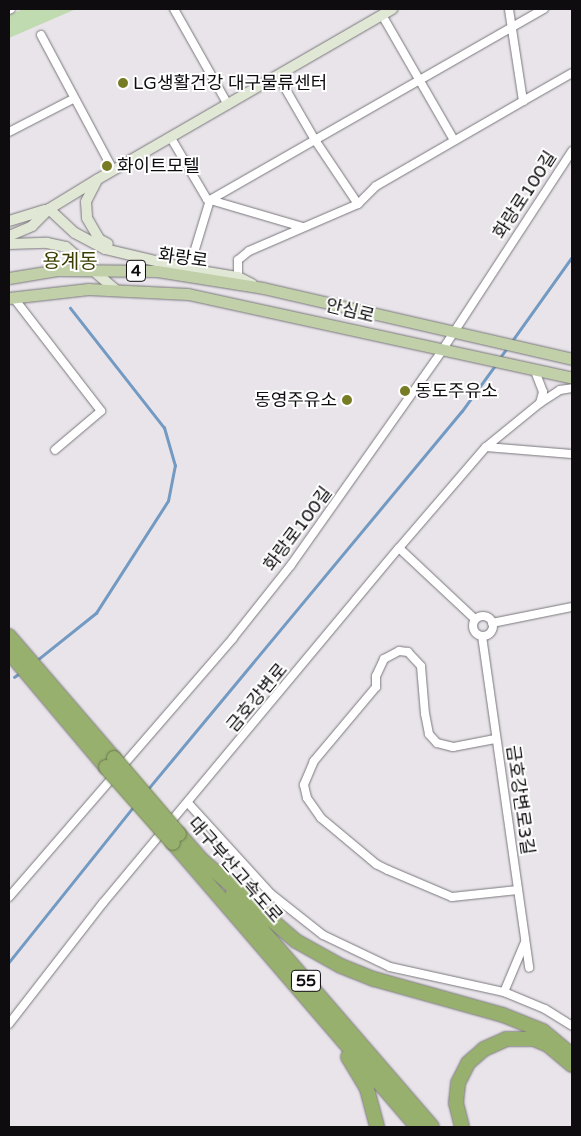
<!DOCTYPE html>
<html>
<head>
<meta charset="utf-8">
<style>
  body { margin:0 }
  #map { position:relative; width:581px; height:1136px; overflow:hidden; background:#e8e4ea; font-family:"Varela Round","Noto Sans KR",sans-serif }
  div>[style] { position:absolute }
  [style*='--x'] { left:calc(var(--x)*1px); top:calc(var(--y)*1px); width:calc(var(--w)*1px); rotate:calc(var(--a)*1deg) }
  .green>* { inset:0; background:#bfdbaf }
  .stream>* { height:2.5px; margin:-1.25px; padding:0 1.25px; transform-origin:1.25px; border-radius:1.25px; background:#729ac2 }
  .roads { filter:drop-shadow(0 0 1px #7a777c) drop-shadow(0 0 1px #7a777c) }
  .street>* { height:8px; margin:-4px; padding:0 4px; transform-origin:4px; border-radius:4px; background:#fff }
  .street>.ring { margin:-4px; padding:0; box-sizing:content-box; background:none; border:8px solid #fff; border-radius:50% }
  .secondary>* { height:10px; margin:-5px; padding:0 5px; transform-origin:5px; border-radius:5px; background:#e0e7d4 }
  .primary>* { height:11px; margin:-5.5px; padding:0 5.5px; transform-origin:5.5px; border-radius:5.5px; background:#c1d0a8 }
  .highway>* { height:14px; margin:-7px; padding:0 7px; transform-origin:7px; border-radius:7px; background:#98b06e }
  .bridges { filter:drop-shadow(0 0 1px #68774c) drop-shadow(0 0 1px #68774c) }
  .highway-bridge>* { height:14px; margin:-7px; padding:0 7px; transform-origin:7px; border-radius:7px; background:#98b06e }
  .dots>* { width:14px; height:14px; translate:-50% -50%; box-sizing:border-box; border:2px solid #fff; border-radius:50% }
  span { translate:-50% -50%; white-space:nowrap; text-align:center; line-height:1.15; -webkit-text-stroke:4px #fff; paint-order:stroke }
  .shield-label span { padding:1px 4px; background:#fff; border:1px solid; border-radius:4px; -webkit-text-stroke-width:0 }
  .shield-label { font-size:16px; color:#0e0c0e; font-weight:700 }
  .poi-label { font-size:18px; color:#0e0c0e }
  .left { translate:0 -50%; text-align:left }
  .right { translate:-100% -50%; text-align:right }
  .street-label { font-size:18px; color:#0e0c0e }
  .quarter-label { font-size:20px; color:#3b3e00 }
  .frame { position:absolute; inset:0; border:10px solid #0e0c0e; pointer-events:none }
</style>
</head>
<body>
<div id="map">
  <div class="green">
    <i style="clip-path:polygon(23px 9px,76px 9px,9px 38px,9px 15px)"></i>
  </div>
  <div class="stream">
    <i style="--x:512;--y:341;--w:103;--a:-54.5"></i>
    <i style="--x:499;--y:359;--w:14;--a:-54"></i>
    <i style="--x:36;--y:661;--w:77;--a:-38.7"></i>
    <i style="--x:96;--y:613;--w:133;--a:-57.3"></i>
    <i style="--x:168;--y:501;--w:36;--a:-79"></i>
    <i style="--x:175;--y:466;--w:40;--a:-106"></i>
    <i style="--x:164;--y:428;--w:152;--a:-128.1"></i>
    <i style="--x:14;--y:677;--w:7;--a:-34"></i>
    <i style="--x:148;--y:789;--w:491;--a:-50.3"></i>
    <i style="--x:462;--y:411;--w:58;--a:-54.1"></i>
    <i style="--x:9;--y:962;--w:201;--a:-51.3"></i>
  </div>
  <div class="roads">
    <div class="street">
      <i style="--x:174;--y:9;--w:110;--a:60.6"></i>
      <i style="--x:9;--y:10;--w:2;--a:-27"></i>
      <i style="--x:382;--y:15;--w:144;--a:60.1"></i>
      <i style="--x:41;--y:35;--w:153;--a:61.9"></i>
      <i style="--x:278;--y:76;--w:74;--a:60"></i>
      <i style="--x:315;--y:140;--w:77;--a:56.1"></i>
      <i style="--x:523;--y:101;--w:56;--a:-29.7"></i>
      <i style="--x:9;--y:132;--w:72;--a:-27.3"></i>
      <i style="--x:171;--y:138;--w:71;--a:59.5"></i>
      <i style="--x:207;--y:199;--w:99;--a:16.4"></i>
      <i style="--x:189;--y:269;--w:72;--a:-73.1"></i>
      <i style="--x:210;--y:200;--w:385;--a:-29.8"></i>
      <i style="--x:238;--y:277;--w:17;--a:-90"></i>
      <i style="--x:238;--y:260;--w:14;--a:-39"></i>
      <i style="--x:249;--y:251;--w:119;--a:-23.3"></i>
      <i style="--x:358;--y:204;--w:25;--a:-45"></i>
      <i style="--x:376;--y:186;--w:170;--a:-30"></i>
      <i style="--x:523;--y:101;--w:93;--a:-98.7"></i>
      <i style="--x:13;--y:297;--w:144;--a:52.3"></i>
      <i style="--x:101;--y:411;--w:60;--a:139.7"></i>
      <i style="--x:535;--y:371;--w:22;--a:69"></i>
      <i style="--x:543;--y:392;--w:11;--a:105"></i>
      <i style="--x:540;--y:403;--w:24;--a:-33"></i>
      <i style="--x:560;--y:390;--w:12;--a:-9"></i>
      <i style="--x:486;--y:447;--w:86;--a:4.7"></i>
      <i style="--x:399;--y:548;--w:104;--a:43.1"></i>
      <i class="ring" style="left:473px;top:616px;width:12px;height:12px"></i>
      <i style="--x:492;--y:623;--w:82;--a:-11.3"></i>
      <i style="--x:482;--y:636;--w:335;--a:81.9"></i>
      <i style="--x:495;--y:739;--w:43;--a:169.2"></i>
      <i style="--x:453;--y:747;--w:16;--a:-166"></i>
      <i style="--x:437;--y:743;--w:12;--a:-132"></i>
      <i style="--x:429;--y:734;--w:20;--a:-101"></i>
      <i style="--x:425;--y:714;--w:48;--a:-94.8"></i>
      <i style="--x:421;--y:666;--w:19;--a:-133"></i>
      <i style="--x:408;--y:652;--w:9;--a:-174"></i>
      <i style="--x:399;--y:651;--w:17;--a:152"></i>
      <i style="--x:384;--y:659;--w:19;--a:115"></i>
      <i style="--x:376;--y:676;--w:11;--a:90"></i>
      <i style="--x:376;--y:687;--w:97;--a:130"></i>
      <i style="--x:314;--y:761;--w:26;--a:113"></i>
      <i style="--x:304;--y:785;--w:13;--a:77"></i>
      <i style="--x:307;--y:798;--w:24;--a:55"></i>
      <i style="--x:321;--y:818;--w:72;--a:39.9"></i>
      <i style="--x:376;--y:864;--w:13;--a:27"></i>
      <i style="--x:388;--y:870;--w:69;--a:22.9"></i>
      <i style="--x:452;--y:897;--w:66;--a:-6.1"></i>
      <i style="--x:188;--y:803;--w:123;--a:47.6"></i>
      <i style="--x:271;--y:894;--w:66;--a:38.3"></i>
      <i style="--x:323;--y:935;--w:74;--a:25.5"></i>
      <i style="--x:390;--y:967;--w:117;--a:12.4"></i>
      <i style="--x:504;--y:992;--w:54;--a:-67.2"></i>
      <i style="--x:9;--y:897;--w:342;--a:-49.1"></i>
      <i style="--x:233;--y:638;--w:93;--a:-51.5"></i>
      <i style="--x:291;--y:565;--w:261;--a:-54.8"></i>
      <i style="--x:441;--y:352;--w:240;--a:-56.9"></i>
      <i style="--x:504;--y:992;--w:44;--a:22.5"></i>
      <i style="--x:545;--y:1009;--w:32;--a:32"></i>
      <i style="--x:9;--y:1024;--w:153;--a:-52.2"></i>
      <i style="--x:103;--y:903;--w:462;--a:-50.2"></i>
      <i style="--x:399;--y:548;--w:133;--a:-49.3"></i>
      <i style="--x:486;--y:447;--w:70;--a:-39.2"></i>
    </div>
    <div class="secondary">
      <i style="--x:96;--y:182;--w:22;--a:117"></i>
      <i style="--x:86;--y:202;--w:16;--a:86"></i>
      <i style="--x:87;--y:218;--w:24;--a:60"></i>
      <i style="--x:99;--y:239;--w:10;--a:29"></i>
      <i style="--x:49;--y:209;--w:35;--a:43"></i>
      <i style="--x:75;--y:233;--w:34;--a:28"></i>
      <i style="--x:105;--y:249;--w:86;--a:13.4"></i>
      <i style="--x:189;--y:269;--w:50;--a:9.3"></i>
      <i style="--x:238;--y:277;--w:16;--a:27"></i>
      <i style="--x:9;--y:221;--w:38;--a:-17"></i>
      <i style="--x:9;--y:236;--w:25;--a:-23"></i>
      <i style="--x:32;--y:226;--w:24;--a:-45"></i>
      <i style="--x:49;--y:209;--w:57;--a:-31.5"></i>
      <i style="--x:98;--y:179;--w:340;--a:-30"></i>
      <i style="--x:9;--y:244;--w:38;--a:-2"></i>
      <i style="--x:47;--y:243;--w:19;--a:12"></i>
      <i style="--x:66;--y:247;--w:67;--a:40.8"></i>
    </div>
    <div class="primary">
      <i style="--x:9;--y:278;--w:50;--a:-9.3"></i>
      <i style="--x:58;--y:270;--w:99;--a:0.6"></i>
      <i style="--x:157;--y:271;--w:107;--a:9.1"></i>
      <i style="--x:263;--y:288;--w:317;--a:12.9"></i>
      <i style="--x:9;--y:298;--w:80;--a:-6.5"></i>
      <i style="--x:88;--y:289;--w:100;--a:2.9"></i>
      <i style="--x:188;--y:294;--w:393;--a:12.3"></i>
    </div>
    <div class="highway">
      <i style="--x:9;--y:636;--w:161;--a:49.3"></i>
      <i style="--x:9;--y:652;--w:150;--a:49.9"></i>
      <i style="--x:179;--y:834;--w:44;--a:48.7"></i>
      <i style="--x:173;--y:843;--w:374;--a:49.3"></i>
      <i style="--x:203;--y:861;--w:123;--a:40.7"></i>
      <i style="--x:296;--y:941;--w:51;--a:29.1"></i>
      <i style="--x:341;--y:966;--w:35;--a:22"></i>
      <i style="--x:374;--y:979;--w:134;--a:15.6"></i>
      <i style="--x:503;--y:1015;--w:43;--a:21.8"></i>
      <i style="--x:543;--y:1031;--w:38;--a:40"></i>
      <i style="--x:232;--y:895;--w:306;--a:49.2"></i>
      <i style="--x:348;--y:1057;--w:37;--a:59"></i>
      <i style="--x:367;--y:1089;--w:39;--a:75"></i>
      <i style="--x:462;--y:1127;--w:25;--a:-104"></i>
      <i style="--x:456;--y:1103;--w:20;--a:-84"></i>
      <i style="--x:458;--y:1083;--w:22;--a:-63"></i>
      <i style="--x:468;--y:1063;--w:21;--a:-41"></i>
      <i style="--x:484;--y:1049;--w:24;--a:-24"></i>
      <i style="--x:506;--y:1039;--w:28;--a:0"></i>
      <i style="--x:534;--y:1039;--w:15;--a:23"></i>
      <i style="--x:548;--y:1045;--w:31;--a:40"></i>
    </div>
  </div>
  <div class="bridges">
    <div class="highway-bridge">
      <i style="--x:114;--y:758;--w:100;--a:49.5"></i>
      <i style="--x:106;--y:767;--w:101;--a:48.6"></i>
    </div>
  </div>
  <div class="dots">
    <i style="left:123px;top:83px;background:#767b24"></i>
    <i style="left:107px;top:166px;background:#767b24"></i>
    <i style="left:405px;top:391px;background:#767b24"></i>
    <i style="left:347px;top:400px;background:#767b24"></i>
  </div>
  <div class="shield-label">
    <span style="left:136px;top:271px">4</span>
    <span style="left:306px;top:981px">55</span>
  </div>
  <div class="poi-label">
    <span class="left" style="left:133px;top:83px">LG생활건강 대구물류센터</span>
    <span class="left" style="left:117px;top:166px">화이트모텔</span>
    <span class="left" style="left:415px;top:391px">동도주유소</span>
    <span class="right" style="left:337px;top:400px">동영주유소</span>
  </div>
  <div class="street-label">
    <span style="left:525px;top:195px;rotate:-57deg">화랑로100길</span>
    <span style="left:183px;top:258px;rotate:8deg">화랑로</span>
    <span style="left:350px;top:311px;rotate:14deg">안심로</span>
    <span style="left:298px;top:529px;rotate:-53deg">화랑로100길</span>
    <span style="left:257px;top:698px;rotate:-50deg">금호강변로</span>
    <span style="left:520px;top:800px;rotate:82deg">금호강변로3길</span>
    <span style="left:235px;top:870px;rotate:49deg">대구부산고속도로</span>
  </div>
  <div class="quarter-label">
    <span style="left:70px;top:262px">용계동</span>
  </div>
  <div class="frame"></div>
</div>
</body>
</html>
